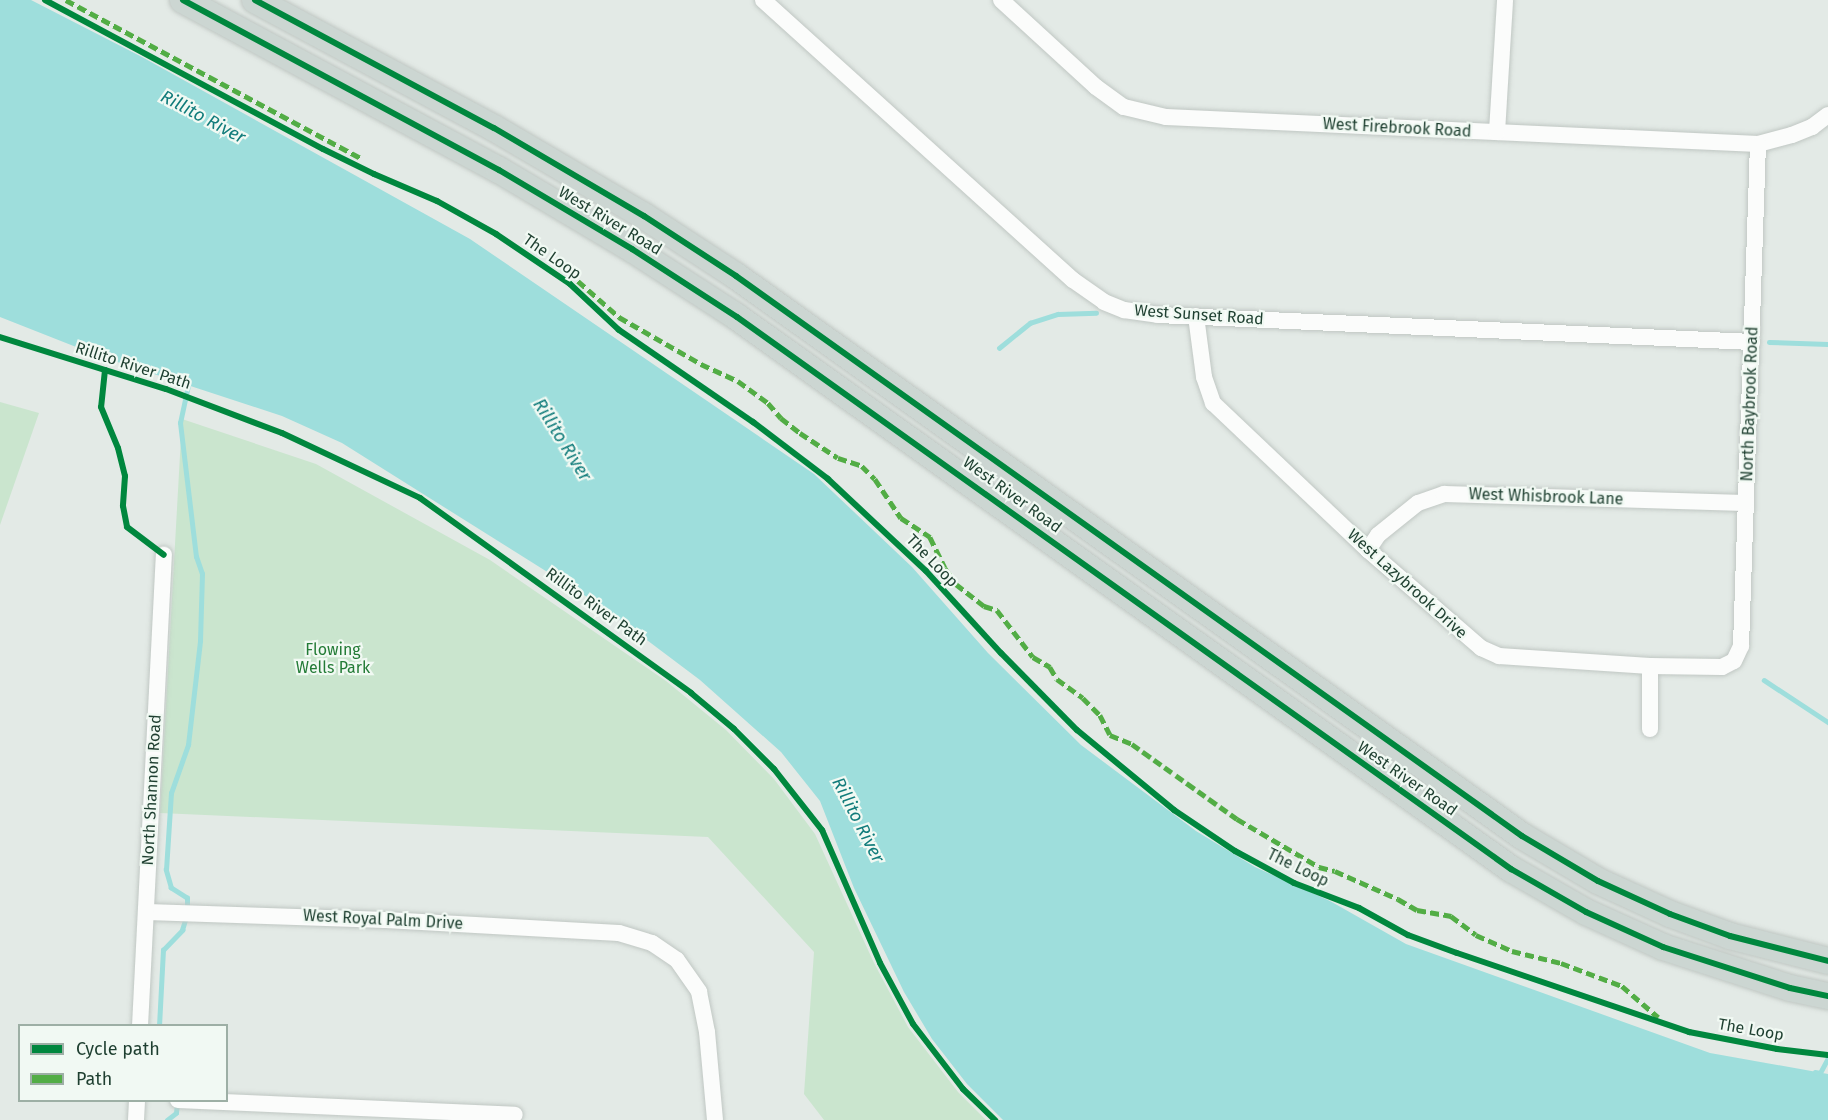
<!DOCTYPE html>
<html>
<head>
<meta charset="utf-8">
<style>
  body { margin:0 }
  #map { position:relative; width:1828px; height:1120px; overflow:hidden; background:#e3eae6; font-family:"Fira Sans",sans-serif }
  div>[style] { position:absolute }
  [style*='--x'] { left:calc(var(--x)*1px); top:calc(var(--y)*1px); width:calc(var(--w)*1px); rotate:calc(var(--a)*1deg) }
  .green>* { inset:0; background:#cae5ce }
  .water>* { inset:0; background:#9ededc }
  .stream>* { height:4.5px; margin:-2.25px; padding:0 2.25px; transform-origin:2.25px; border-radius:2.25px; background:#9ededc }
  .roads { filter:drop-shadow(0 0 2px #c0c7c3) drop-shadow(0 0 2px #c0c7c3) }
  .street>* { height:16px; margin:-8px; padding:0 8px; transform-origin:8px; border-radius:8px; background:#fbfcfb }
  .primary>* { height:26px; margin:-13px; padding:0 13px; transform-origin:13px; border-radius:13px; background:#ccd6d2 }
  .quiet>* { height:4.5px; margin-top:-2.25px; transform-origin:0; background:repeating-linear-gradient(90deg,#52ad45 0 9px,transparent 0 13.5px) }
  .cycleway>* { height:6px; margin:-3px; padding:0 3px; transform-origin:3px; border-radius:3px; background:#00873e }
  span { translate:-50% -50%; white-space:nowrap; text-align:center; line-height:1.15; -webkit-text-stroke:4.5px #f1f9f3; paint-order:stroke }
  .street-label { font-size:16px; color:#1e3f30 }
  .park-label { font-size:16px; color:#237b36 }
  .water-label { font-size:18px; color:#117c7b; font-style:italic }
  .legend { position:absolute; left:18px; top:1024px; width:210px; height:78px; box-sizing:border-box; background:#f1f9f3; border:2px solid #9dafa5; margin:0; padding:8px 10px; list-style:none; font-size:18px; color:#1e3f30 }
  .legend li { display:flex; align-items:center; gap:12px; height:30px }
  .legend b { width:30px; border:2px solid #9dafa5 }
</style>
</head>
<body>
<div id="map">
  <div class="green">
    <i style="clip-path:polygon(0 402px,39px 413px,0 525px)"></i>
    <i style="clip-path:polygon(182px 419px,316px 464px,490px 560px,666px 681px,726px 730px,774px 779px,815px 834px,874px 963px,908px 1027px,958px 1092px,986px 1120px,824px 1120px,804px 1094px,814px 952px,708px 837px,160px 813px)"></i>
  </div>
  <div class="water">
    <i style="clip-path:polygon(0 0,31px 0,142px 57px,470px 239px,814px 474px,912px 567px,988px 653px,1081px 745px,1196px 831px,1255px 867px,1330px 901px,1406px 944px,1710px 1053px,1828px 1074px,1828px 1120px,1003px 1120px,967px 1084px,932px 1039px,904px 992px,854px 888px,820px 801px,781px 752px,700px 680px,603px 607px,342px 443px,282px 416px,99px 356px,0 317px)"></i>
  </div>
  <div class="stream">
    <i style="--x:1769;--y:342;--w:59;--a:1.9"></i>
    <i style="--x:999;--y:348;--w:40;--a:-39"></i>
    <i style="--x:1030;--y:323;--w:29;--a:-18"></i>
    <i style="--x:1058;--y:314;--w:38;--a:-2"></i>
    <i style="--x:1764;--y:680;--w:77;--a:33.3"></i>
    <i style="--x:187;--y:909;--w:11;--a:-90"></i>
    <i style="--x:187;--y:898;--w:19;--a:-148"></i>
    <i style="--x:171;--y:888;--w:19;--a:-106"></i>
    <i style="--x:166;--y:870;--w:77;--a:-86.3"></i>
    <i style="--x:171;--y:793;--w:51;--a:-70.5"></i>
    <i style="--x:188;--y:745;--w:105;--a:-83.4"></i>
    <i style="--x:200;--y:641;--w:67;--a:-88.3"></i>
    <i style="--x:202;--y:574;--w:18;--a:-109"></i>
    <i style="--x:196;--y:557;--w:135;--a:-96.8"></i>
    <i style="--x:180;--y:423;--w:43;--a:-77.9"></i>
    <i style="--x:159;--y:1026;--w:76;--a:-87"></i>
    <i style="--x:163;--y:950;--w:28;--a:-46"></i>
    <i style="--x:182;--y:930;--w:14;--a:-73"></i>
    <i style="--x:1815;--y:1072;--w:5;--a:11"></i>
    <i style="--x:1820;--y:1073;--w:17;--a:-62"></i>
    <i style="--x:167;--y:1120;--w:11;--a:-38"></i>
    <i style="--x:176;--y:1113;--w:10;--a:-84"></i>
  </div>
  <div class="roads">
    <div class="street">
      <i style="--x:763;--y:0;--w:418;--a:42.1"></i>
      <i style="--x:1073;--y:280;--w:38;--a:35"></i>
      <i style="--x:1104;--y:302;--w:22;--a:22"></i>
      <i style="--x:1124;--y:310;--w:34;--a:8"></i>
      <i style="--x:1158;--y:315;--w:595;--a:2.6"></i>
      <i style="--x:1001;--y:0;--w:129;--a:42.5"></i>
      <i style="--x:1096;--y:87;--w:34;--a:36"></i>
      <i style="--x:1124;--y:107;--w:43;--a:13.4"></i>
      <i style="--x:1166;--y:117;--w:593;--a:2.61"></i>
      <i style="--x:1758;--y:144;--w:35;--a:-15"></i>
      <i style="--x:1792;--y:135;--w:22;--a:-22"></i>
      <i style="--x:1812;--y:127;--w:20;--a:-37"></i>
      <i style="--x:1497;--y:132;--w:132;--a:-86.5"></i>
      <i style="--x:1196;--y:316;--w:62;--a:82.5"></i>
      <i style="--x:1204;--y:377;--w:28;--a:71"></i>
      <i style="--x:1213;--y:403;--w:214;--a:43.5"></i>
      <i style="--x:1368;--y:550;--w:150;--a:40.9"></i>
      <i style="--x:1481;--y:648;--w:20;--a:24"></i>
      <i style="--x:1499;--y:656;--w:151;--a:3.8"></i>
      <i style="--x:1650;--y:666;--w:72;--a:0.8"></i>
      <i style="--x:1722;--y:667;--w:13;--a:-27"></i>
      <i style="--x:1734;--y:661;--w:17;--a:-65"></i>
      <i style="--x:1741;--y:646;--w:502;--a:-88.06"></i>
      <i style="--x:1368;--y:550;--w:18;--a:-56"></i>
      <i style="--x:1378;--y:535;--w:51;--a:-38.7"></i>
      <i style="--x:1418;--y:503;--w:28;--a:-19"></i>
      <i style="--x:1444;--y:494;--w:301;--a:1.7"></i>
      <i style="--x:1650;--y:729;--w:63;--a:-90"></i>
      <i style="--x:147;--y:912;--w:239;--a:1.9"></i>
      <i style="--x:386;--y:920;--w:233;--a:3.2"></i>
      <i style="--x:619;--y:933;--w:34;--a:17"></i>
      <i style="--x:652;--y:943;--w:30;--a:34"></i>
      <i style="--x:677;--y:960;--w:39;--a:55"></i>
      <i style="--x:699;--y:992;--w:41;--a:78.7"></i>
      <i style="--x:707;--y:1032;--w:88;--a:84.8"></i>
      <i style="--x:140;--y:1026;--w:472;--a:-87.1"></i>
      <i style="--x:178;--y:1100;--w:337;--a:2.5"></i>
      <i style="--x:136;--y:1120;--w:20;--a:-87"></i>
    </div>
    <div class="primary">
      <i style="--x:183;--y:0;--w:359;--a:28.3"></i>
      <i style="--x:499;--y:170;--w:155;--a:30.7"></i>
      <i style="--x:632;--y:249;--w:125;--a:32.9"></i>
      <i style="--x:737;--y:317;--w:951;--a:35.5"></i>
      <i style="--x:1511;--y:869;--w:86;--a:29.8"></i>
      <i style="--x:1586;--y:912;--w:85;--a:24.4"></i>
      <i style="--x:1663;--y:947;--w:133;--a:17.9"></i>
      <i style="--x:1790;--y:988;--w:39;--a:12"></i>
      <i style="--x:255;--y:0;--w:271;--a:28.2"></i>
      <i style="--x:494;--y:128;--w:174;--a:30.4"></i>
      <i style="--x:644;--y:216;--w:110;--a:33.1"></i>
      <i style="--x:736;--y:276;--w:965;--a:35.47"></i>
      <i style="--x:1522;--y:836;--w:88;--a:30.6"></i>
      <i style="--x:1598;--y:881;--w:79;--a:24.6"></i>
      <i style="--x:1670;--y:914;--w:64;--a:20.1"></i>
      <i style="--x:1730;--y:936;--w:101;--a:14.3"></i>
    </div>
  </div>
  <div class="quiet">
    <i style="--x:66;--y:0;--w:336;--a:28.2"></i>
    <i style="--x:578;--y:281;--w:55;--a:41.3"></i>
    <i style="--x:619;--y:317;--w:95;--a:29.8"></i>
    <i style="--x:701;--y:364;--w:41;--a:24.7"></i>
    <i style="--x:738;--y:381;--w:37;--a:36"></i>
    <i style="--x:768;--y:403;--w:20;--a:49"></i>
    <i style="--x:781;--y:418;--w:24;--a:38"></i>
    <i style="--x:800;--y:433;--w:45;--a:33.3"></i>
    <i style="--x:838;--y:458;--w:25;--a:18"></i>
    <i style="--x:862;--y:466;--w:18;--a:45"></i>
    <i style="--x:875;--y:479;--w:47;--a:56.3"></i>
    <i style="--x:901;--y:518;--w:35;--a:33"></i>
    <i style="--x:930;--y:537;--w:34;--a:64"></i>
    <i style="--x:945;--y:568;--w:19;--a:55"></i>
    <i style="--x:956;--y:584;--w:36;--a:38"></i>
    <i style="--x:984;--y:606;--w:14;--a:17"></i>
    <i style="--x:997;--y:610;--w:59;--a:52.5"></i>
    <i style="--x:1033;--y:657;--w:20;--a:30"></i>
    <i style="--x:1050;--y:667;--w:14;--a:60"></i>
    <i style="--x:1057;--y:679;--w:32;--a:36"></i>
    <i style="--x:1083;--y:698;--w:24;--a:45"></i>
    <i style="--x:1100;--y:715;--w:22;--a:63"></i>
    <i style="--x:1110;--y:735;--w:24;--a:22"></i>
    <i style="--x:1132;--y:744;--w:129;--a:35.5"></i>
    <i style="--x:1237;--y:819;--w:95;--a:30.3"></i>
    <i style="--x:1319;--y:867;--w:16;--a:14"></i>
    <i style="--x:1335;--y:871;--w:69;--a:24"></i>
    <i style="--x:1398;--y:899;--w:22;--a:30"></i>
    <i style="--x:1417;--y:910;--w:35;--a:10"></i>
    <i style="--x:1451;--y:916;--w:31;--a:37"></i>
    <i style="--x:1476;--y:935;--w:39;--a:24"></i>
    <i style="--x:1512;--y:951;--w:50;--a:13.8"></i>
    <i style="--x:1561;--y:963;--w:65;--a:20.7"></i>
    <i style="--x:1622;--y:986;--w:48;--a:40.7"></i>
  </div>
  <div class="cycleway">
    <i style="--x:45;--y:0;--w:315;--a:28.2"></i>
    <i style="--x:323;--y:149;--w:57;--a:26.1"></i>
    <i style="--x:374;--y:174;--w:69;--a:23.2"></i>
    <i style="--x:437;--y:201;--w:68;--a:29.2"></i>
    <i style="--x:496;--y:234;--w:89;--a:34"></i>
    <i style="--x:570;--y:284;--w:67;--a:43.2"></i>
    <i style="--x:619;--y:330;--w:163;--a:34.5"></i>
    <i style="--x:753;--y:422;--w:94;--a:37.2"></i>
    <i style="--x:828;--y:479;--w:134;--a:43.2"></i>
    <i style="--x:926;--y:571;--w:111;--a:47.6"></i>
    <i style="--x:1001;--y:653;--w:108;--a:45.4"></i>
    <i style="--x:1077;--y:730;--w:126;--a:39.5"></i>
    <i style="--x:1174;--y:810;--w:73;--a:33.9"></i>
    <i style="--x:1235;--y:851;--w:67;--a:28.5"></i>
    <i style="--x:1294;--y:883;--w:70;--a:21"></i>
    <i style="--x:1359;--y:908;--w:56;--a:28.9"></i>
    <i style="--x:1408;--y:935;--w:52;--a:20.2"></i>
    <i style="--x:1457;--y:953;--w:245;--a:18.8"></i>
    <i style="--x:1689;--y:1032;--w:90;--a:10.9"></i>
    <i style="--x:1777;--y:1049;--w:51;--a:6.7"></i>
    <i style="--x:183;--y:0;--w:359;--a:28.3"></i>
    <i style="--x:499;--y:170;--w:155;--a:30.7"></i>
    <i style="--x:632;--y:249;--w:125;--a:32.9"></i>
    <i style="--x:737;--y:317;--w:951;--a:35.5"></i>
    <i style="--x:1511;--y:869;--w:86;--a:29.8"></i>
    <i style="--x:1586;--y:912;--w:85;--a:24.4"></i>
    <i style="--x:1663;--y:947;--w:133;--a:17.9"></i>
    <i style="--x:1790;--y:988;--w:39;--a:12"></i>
    <i style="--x:255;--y:0;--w:271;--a:28.2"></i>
    <i style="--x:494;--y:128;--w:174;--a:30.4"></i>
    <i style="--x:644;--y:216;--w:110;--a:33.1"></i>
    <i style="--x:736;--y:276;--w:965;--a:35.47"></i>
    <i style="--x:1522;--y:836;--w:88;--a:30.6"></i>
    <i style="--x:1598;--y:881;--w:79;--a:24.6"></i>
    <i style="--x:1670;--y:914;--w:64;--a:20.1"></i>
    <i style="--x:1730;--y:936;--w:101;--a:14.3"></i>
    <i style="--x:0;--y:337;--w:174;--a:17.4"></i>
    <i style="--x:166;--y:389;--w:124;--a:20.8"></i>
    <i style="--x:282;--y:433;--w:153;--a:25.2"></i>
    <i style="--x:420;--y:498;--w:334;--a:35.7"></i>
    <i style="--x:691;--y:693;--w:56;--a:39.9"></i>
    <i style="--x:734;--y:729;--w:57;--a:45"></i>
    <i style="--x:774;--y:769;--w:78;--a:51.8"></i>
    <i style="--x:822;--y:830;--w:145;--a:66.4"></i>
    <i style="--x:880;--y:963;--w:69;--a:61.6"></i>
    <i style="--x:913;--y:1024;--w:82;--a:52.4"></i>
    <i style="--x:963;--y:1089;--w:45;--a:44.1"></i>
    <i style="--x:105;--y:370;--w:37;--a:96"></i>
    <i style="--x:101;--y:407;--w:44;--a:67.5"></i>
    <i style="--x:118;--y:448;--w:29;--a:76"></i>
    <i style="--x:125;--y:476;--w:30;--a:94"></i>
    <i style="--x:123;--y:506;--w:21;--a:79"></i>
    <i style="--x:127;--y:527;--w:46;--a:37.1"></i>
  </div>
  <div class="street-label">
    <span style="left:1397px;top:128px;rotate:3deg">West Firebrook Road</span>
    <span style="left:610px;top:221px;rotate:31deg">West River Road</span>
    <span style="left:552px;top:257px;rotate:35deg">The Loop</span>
    <span style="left:1199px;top:315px;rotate:4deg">West Sunset Road</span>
    <span style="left:133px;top:366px;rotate:18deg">Rillito River Path</span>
    <span style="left:1750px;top:404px;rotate:-88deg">North Baybrook Road</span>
    <span style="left:1012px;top:495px;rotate:36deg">West River Road</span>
    <span style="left:1546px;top:497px;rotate:2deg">West Whisbrook Lane</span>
    <span style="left:932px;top:561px;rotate:46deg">The Loop</span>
    <span style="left:1407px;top:584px;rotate:42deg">West Lazybrook Drive</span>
    <span style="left:596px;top:607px;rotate:36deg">Rillito River Path</span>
    <span style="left:1407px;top:779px;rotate:35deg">West River Road</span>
    <span style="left:152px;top:790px;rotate:-87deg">North Shannon Road</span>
    <span style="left:1298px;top:868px;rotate:26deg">The Loop</span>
    <span style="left:383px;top:920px;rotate:3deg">West Royal Palm Drive</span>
    <span style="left:1751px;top:1030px;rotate:10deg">The Loop</span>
  </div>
  <div class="park-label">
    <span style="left:333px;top:659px">Flowing<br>Wells Park</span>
  </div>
  <div class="water-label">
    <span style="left:203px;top:117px;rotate:28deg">Rillito River</span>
    <span style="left:562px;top:440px;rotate:58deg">Rillito River</span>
    <span style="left:858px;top:820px;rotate:63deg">Rillito River</span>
  </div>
  <ul class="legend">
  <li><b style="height:8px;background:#00873e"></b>Cycle path</li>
  <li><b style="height:8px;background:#52ad45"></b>Path</li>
  </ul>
</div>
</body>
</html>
